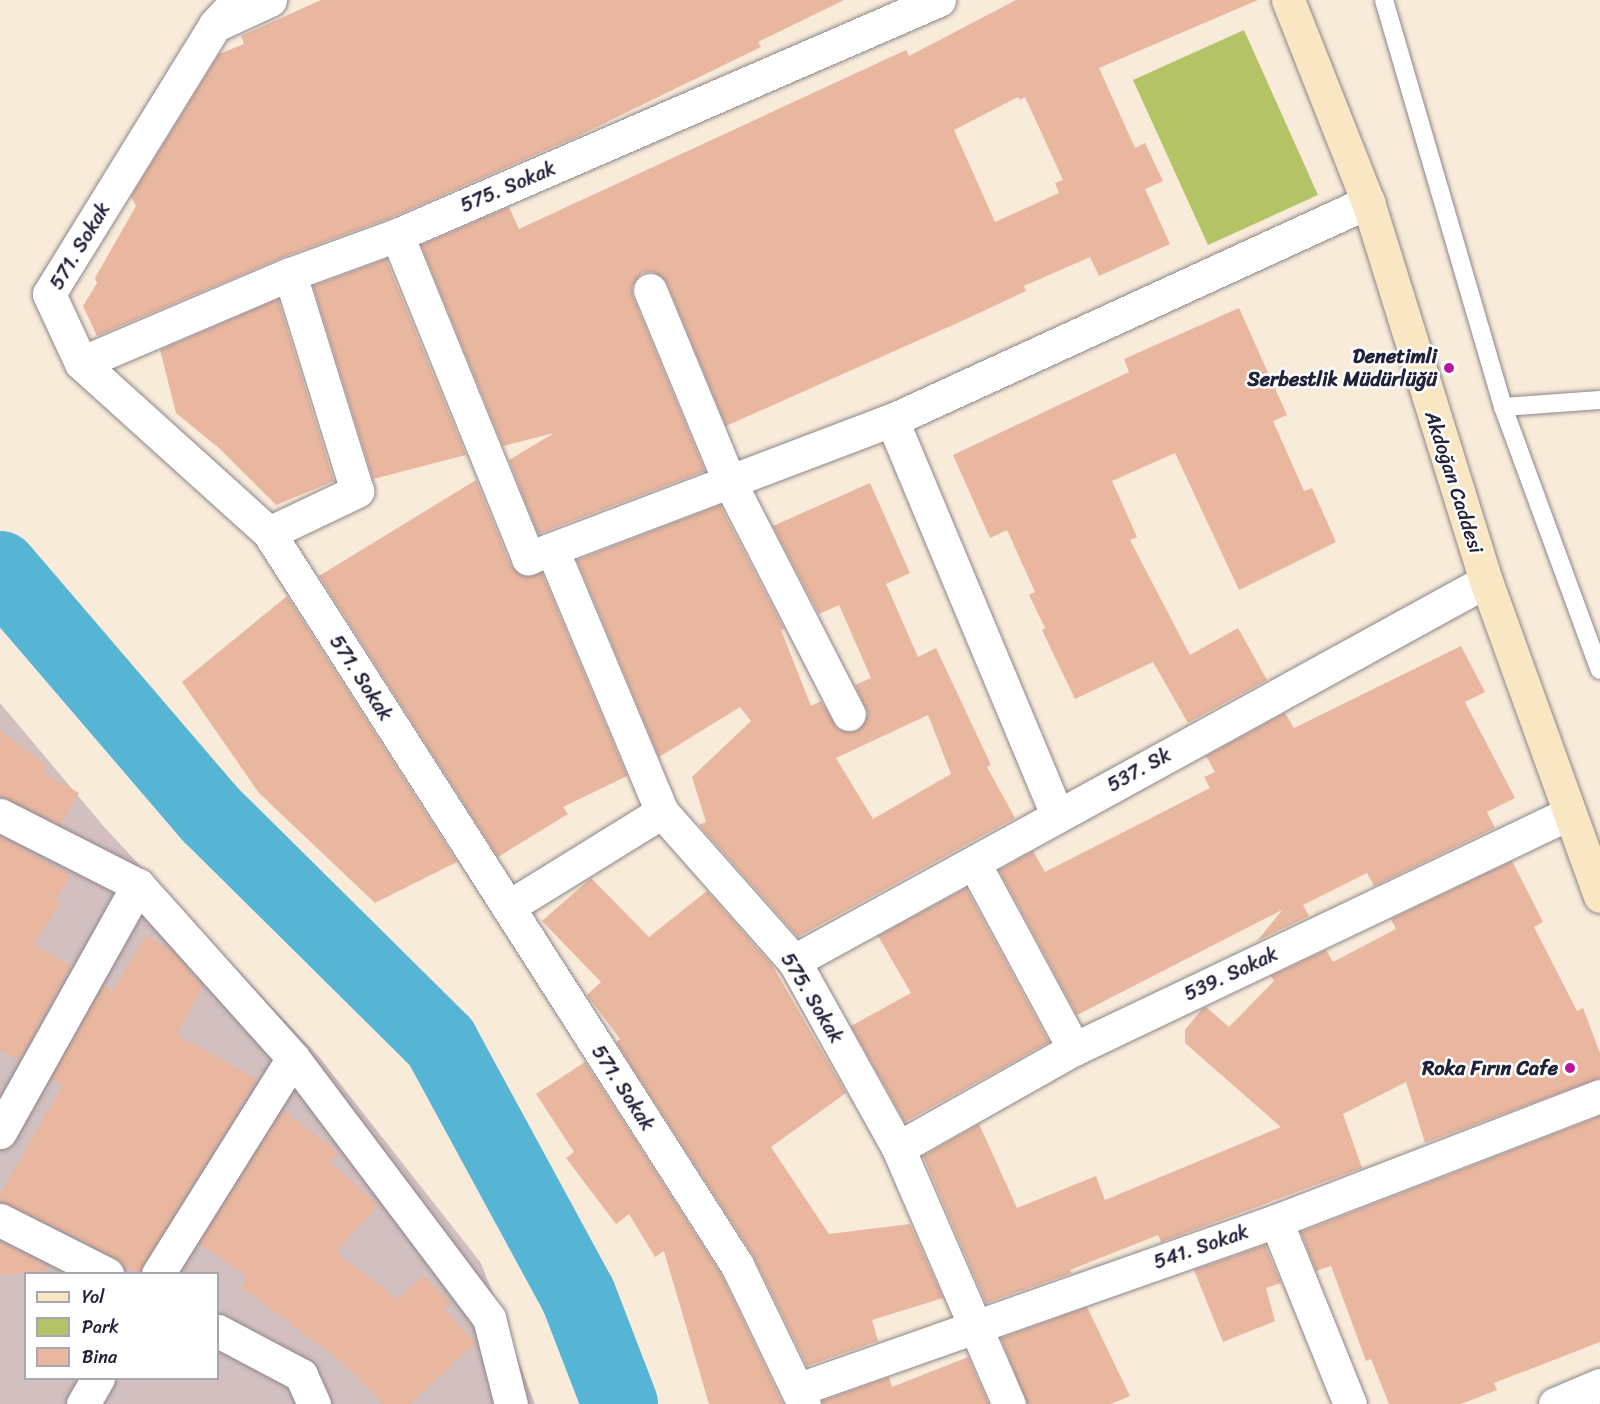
<!DOCTYPE html>
<html>
<head>
<meta charset="utf-8">
<style>
  body { margin:0 }
  #map { position:relative; width:1600px; height:1404px; overflow:hidden; background:#f8ebd9; font-family:Sriracha,sans-serif }
  div>[style] { position:absolute }
  [style*='--x'] { left:calc(var(--x)*1px); top:calc(var(--y)*1px); width:calc(var(--w)*1px); rotate:calc(var(--a)*1deg) }
  .industrial>* { inset:0; background:#d2bfc0 }
  .green>* { inset:0; background:#b4c366 }
  .river>* { height:76px; margin:-38px; padding:0 38px; transform-origin:38px; border-radius:38px; background:#56b4d5 }
  .building>* { inset:0; background:#e9b6a0 }
  .roads { filter:drop-shadow(0 0 2px #8d868a) drop-shadow(0 0 2px #8d868a) }
  .lane>* { height:18px; margin:-9px; padding:0 9px; transform-origin:9px; border-radius:9px; background:#fff }
  .street>* { height:33px; margin:-16.5px; padding:0 16.5px; transform-origin:16.5px; border-radius:16.5px; background:#fff }
  .secondary>* { height:33px; margin:-16.5px; padding:0 16.5px; transform-origin:16.5px; border-radius:16.5px; background:#f9e7c3 }
  .dots>* { width:16px; height:16px; translate:-50% -50%; box-sizing:border-box; border:3px solid #fff; border-radius:50% }
  span { translate:-50% -50%; white-space:nowrap; text-align:center; line-height:1.15; -webkit-text-stroke:5px #fff; paint-order:stroke }
  .street-label { font-size:20px; color:#22223b }
  .poi-label { font-size:20px; color:#22223b; font-weight:700 }
  .right { translate:-100% -50%; text-align:right }
  .legend { position:absolute; left:24px; top:1272px; width:195px; height:108px; box-sizing:border-box; background:#fff; border:2px solid #a7a7b1; margin:0; padding:8px 10px; list-style:none; font-size:18px; color:#22223b }
  .legend li { display:flex; align-items:center; gap:12px; height:30px }
  .legend b { width:30px; border:2px solid #a7a7b1 }
</style>
</head>
<body>
<div id="map">
  <div class="industrial">
    <i style="clip-path:polygon(evenodd,0 703px,105px 828px,320px 1058px,481px 1263px,535px 1404px,0 1404px,0 703px,26px 1274px,218px 1274px,218px 1378px,26px 1378px,26px 1274px)"></i>
  </div>
  <div class="green">
    <i style="clip-path:polygon(1244px 30px,1318px 195px,1208px 245px,1133px 80px)"></i>
  </div>
  <div class="river">
    <i style="--x:0;--y:569;--w:324;--a:49.4"></i>
    <i style="--x:211;--y:815;--w:324;--a:44.7"></i>
    <i style="--x:441;--y:1043;--w:287;--a:61.5"></i>
    <i style="--x:578;--y:1295;--w:117;--a:68.9"></i>
  </div>
  <div class="building">
    <i style="clip-path:polygon(321px 0,844px 0,758px 42px,761px 47px,576px 137px,390px 218px,283px 257px,97px 336px,83px 306px,97px 283px,95px 278px,136px 206px,131px 196px,219px 54px,244px 44px,241px 36px)"></i>
    <i style="clip-path:polygon(evenodd,1016px 0,1258px 0,1099px 68px,1135px 148px,1145px 143px,1163px 181px,1145px 189px,1170px 244px,1099px 276px,1090px 257px,1024px 286px,1026px 291px,964px 320px,726px 426px,667px 283px,653px 272px,642px 273px,632px 287px,633px 297px,705px 471px,538px 534px,509px 460px,554px 433px,503px 446px,421px 245px,509px 207px,519px 229px,906px 50px,909px 56px,1016px 0,1018px 97px,1020px 100px,1025px 97px,1063px 180px,1055px 183px,1059px 193px,995px 222px,954px 130px,1018px 97px)"></i>
    <i style="clip-path:polygon(386px 259px,466px 455px,373px 479px,313px 286px)"></i>
    <i style="clip-path:polygon(278px 299px,334px 481px,276px 505px,219px 448px,176px 413px,160px 350px)"></i>
    <i style="clip-path:polygon(1239px 308px,1287px 415px,1273px 421px,1304px 491px,1312px 488px,1336px 542px,1239px 590px,1175px 453px,1112px 481px,1137px 537px,1130px 540px,1190px 655px,1238px 628px,1267px 680px,1188px 723px,1153px 662px,1075px 699px,1042px 630px,1045px 628px,1029px 595px,1035px 592px,1007px 530px,990px 538px,953px 455px,1129px 372px,1124px 359px)"></i>
    <i style="clip-path:polygon(476px 480px,511px 566px,525px 576px,542px 573px,627px 776px,563px 807px,568px 814px,498px 857px,319px 576px)"></i>
    <i style="clip-path:polygon(evenodd,870px 483px,910px 573px,886px 584px,918px 657px,936px 648px,991px 765px,987px 767px,1015px 818px,798px 937px,699px 825px,706px 822px,692px 777px,751px 721px,740px 707px,659px 757px,577px 560px,720px 505px,784px 629px,781px 630px,811px 706px,821px 701px,838px 729px,857px 731px,868px 714px,855px 685px,871px 678px,839px 605px,819px 614px,773px 526px,870px 483px,928px 715px,951px 774px,873px 819px,836px 758px,928px 715px)"></i>
    <i style="clip-path:polygon(287px 596px,457px 862px,375px 903px,259px 793px,182px 682px)"></i>
    <i style="clip-path:polygon(1461px 646px,1485px 692px,1465px 702px,1515px 798px,1487px 812px,1495px 828px,1374px 886px,1367px 873px,1303px 905px,1309px 916px,1257px 941px,1282px 910px,1077px 1015px,999px 870px,1033px 851px,1045px 872px,1210px 788px,1204px 777px,1215px 772px,1206px 756px,1285px 713px,1294px 728px)"></i>
    <i style="clip-path:polygon(0 730px,48px 767px,43px 773px,79px 793px,61px 825px,0 796px)"></i>
    <i style="clip-path:polygon(0 836px,71px 876px,55px 900px,60px 903px,34px 945px,71px 966px,19px 1060px,0 1050px)"></i>
    <i style="clip-path:polygon(1512px 861px,1543px 922px,1534px 927px,1577px 1011px,1583px 1008px,1600px 1053px,1600px 1078px,1425px 1143px,1406px 1082px,1343px 1114px,1362px 1168px,1161px 1242px,1158px 1235px,1070px 1270px,1072px 1273px,986px 1303px,923px 1156px,979px 1124px,1017px 1208px,1096px 1176px,1105px 1200px,1281px 1127px,1185px 1043px,1185px 1030px,1202px 1009px,1206px 1007px,1229px 1027px,1274px 981px,1271px 976px,1326px 950px,1333px 962px,1396px 929px,1391px 919px)"></i>
    <i style="clip-path:polygon(591px 878px,649px 937px,707px 891px,772px 965px,846px 1093px,771px 1147px,829px 1234px,910px 1224px,943px 1298px,872px 1320px,878px 1341px,807px 1366px,753px 1255px,616px 1042px,620px 1039px,587px 995px,601px 982px,542px 921px)"></i>
    <i style="clip-path:polygon(966px 888px,1049px 1042px,905px 1122px,851px 1026px,911px 993px,878px 936px)"></i>
    <i style="clip-path:polygon(146px 935px,170px 949px,203px 986px,177px 1035px,257px 1079px,138px 1274px,79px 1238px,0 1201px,0 1195px,63px 1085px,51px 1078px,103px 985px,113px 991px)"></i>
    <i style="clip-path:polygon(585px 1062px,721px 1274px,783px 1404px,709px 1404px,664px 1251px,655px 1257px,629px 1214px,616px 1224px,566px 1158px,574px 1152px,536px 1094px)"></i>
    <i style="clip-path:polygon(283px 1110px,338px 1152px,330px 1162px,378px 1205px,336px 1253px,398px 1299px,423px 1275px,450px 1302px,444px 1309px,475px 1343px,410px 1404px,383px 1404px,342px 1362px,241px 1287px,248px 1278px,199px 1243px)"></i>
    <i style="clip-path:polygon(1600px 1116px,1600px 1342px,1494px 1383px,1497px 1390px,1461px 1404px,1389px 1404px,1371px 1359px,1366px 1361px,1331px 1266px,1316px 1271px,1301px 1232px)"></i>
    <i style="clip-path:polygon(0 1241px,49px 1266px,44px 1274px,0 1274px)"></i>
    <i style="clip-path:polygon(1265px 1245px,1281px 1283px,1266px 1288px,1275px 1321px,1223px 1342px,1194px 1270px)"></i>
    <i style="clip-path:polygon(1087px 1307px,1130px 1396px,1111px 1404px,1027px 1404px,1001px 1338px)"></i>
    <i style="clip-path:polygon(968px 1357px,989px 1404px,823px 1404px,822px 1401px,889px 1377px,892px 1387px)"></i>
  </div>
  <div class="roads">
    <div class="lane">
      <i style="--x:1384;--y:0;--w:424;--a:73.7"></i>
      <i style="--x:1503;--y:407;--w:280;--a:69.8"></i>
      <i style="--x:1503;--y:407;--w:97;--a:-4.1"></i>
    </div>
    <div class="street">
      <i style="--x:238;--y:0;--w:34;--a:133"></i>
      <i style="--x:215;--y:25;--w:316;--a:121.7"></i>
      <i style="--x:49;--y:294;--w:76;--a:65.1"></i>
      <i style="--x:81;--y:363;--w:253;--a:42.1"></i>
      <i style="--x:269;--y:533;--w:869;--a:57.41"></i>
      <i style="--x:737;--y:1265;--w:154;--a:64.3"></i>
      <i style="--x:939;--y:0;--w:591;--a:156.56"></i>
      <i style="--x:397;--y:235;--w:349;--a:67.9"></i>
      <i style="--x:528;--y:558;--w:389;--a:-20.8"></i>
      <i style="--x:892;--y:420;--w:524;--a:-24.61"></i>
      <i style="--x:220;--y:23;--w:55;--a:-24.7"></i>
      <i style="--x:650;--y:290;--w:207;--a:67.5"></i>
      <i style="--x:729;--y:481;--w:262;--a:62.8"></i>
      <i style="--x:81;--y:363;--w:227;--a:-23.1"></i>
      <i style="--x:290;--y:274;--w:114;--a:-20"></i>
      <i style="--x:892;--y:420;--w:428;--a:67.3"></i>
      <i style="--x:269;--y:533;--w:98;--a:-25.5"></i>
      <i style="--x:357;--y:491;--w:227;--a:-107.2"></i>
      <i style="--x:552;--y:549;--w:285;--a:67.3"></i>
      <i style="--x:662;--y:812;--w:199;--a:48.5"></i>
      <i style="--x:794;--y:961;--w:214;--a:60.9"></i>
      <i style="--x:898;--y:1148;--w:279;--a:66.6"></i>
      <i style="--x:0;--y:815;--w:155;--a:26.9"></i>
      <i style="--x:138;--y:885;--w:232;--a:48.1"></i>
      <i style="--x:293;--y:1058;--w:326;--a:53"></i>
      <i style="--x:489;--y:1318;--w:89;--a:75.7"></i>
      <i style="--x:975;--y:865;--w:209;--a:61.7"></i>
      <i style="--x:508;--y:907;--w:181;--a:-31.7"></i>
      <i style="--x:794;--y:961;--w:789;--a:-28.77"></i>
      <i style="--x:0;--y:1132;--w:283;--a:-60.8"></i>
      <i style="--x:898;--y:1148;--w:202;--a:-29.4"></i>
      <i style="--x:1074;--y:1049;--w:549;--a:-25.45"></i>
      <i style="--x:0;--y:1220;--w:120;--a:26.8"></i>
      <i style="--x:1276;--y:1221;--w:197;--a:68"></i>
      <i style="--x:158;--y:1274;--w:255;--a:-58"></i>
      <i style="--x:218;--y:1331;--w:94;--a:27.9"></i>
      <i style="--x:301;--y:1375;--w:32;--a:66"></i>
      <i style="--x:799;--y:1389;--w:506;--a:-19.4"></i>
      <i style="--x:1276;--y:1221;--w:347;--a:-21.1"></i>
      <i style="--x:83;--y:1404;--w:30;--a:-60"></i>
      <i style="--x:1555;--y:1404;--w:49;--a:-22.9"></i>
    </div>
    <div class="secondary">
      <i style="--x:1288;--y:0;--w:217;--a:68.4"></i>
      <i style="--x:1368;--y:202;--w:397;--a:72.7"></i>
      <i style="--x:1486;--y:581;--w:335;--a:70.1"></i>
    </div>
  </div>
  <div class="dots">
    <i style="left:1449px;top:368px;background:#b5179e"></i>
    <i style="left:1570px;top:1068px;background:#b5179e"></i>
  </div>
  <div class="street-label">
    <span style="left:508px;top:187px;rotate:-23deg">575. Sokak</span>
    <span style="left:80px;top:246px;rotate:-59deg">571. Sokak</span>
    <span style="left:1454px;top:482px;rotate:72deg">Akdoğan Caddesi</span>
    <span style="left:361px;top:678px;rotate:57deg">571. Sokak</span>
    <span style="left:1139px;top:770px;rotate:-29deg">537. Sk</span>
    <span style="left:1231px;top:974px;rotate:-25deg">539. Sokak</span>
    <span style="left:812px;top:998px;rotate:59deg">575. Sokak</span>
    <span style="left:623px;top:1088px;rotate:57deg">571. Sokak</span>
    <span style="left:1201px;top:1247px;rotate:-19deg">541. Sokak</span>
  </div>
  <div class="poi-label">
    <span class="right" style="left:1437px;top:368px">Denetimli<br>Serbestlik Müdürlüğü</span>
    <span class="right" style="left:1558px;top:1068px">Roka Fırın Cafe</span>
  </div>
  <ul class="legend">
  <li><b style="height:8px;background:#f9e7c3"></b>Yol</li>
  <li><b style="height:16px;background:#b4c366"></b>Park</li>
  <li><b style="height:16px;background:#e9b6a0"></b>Bina</li>
  </ul>
</div>
</body>
</html>
